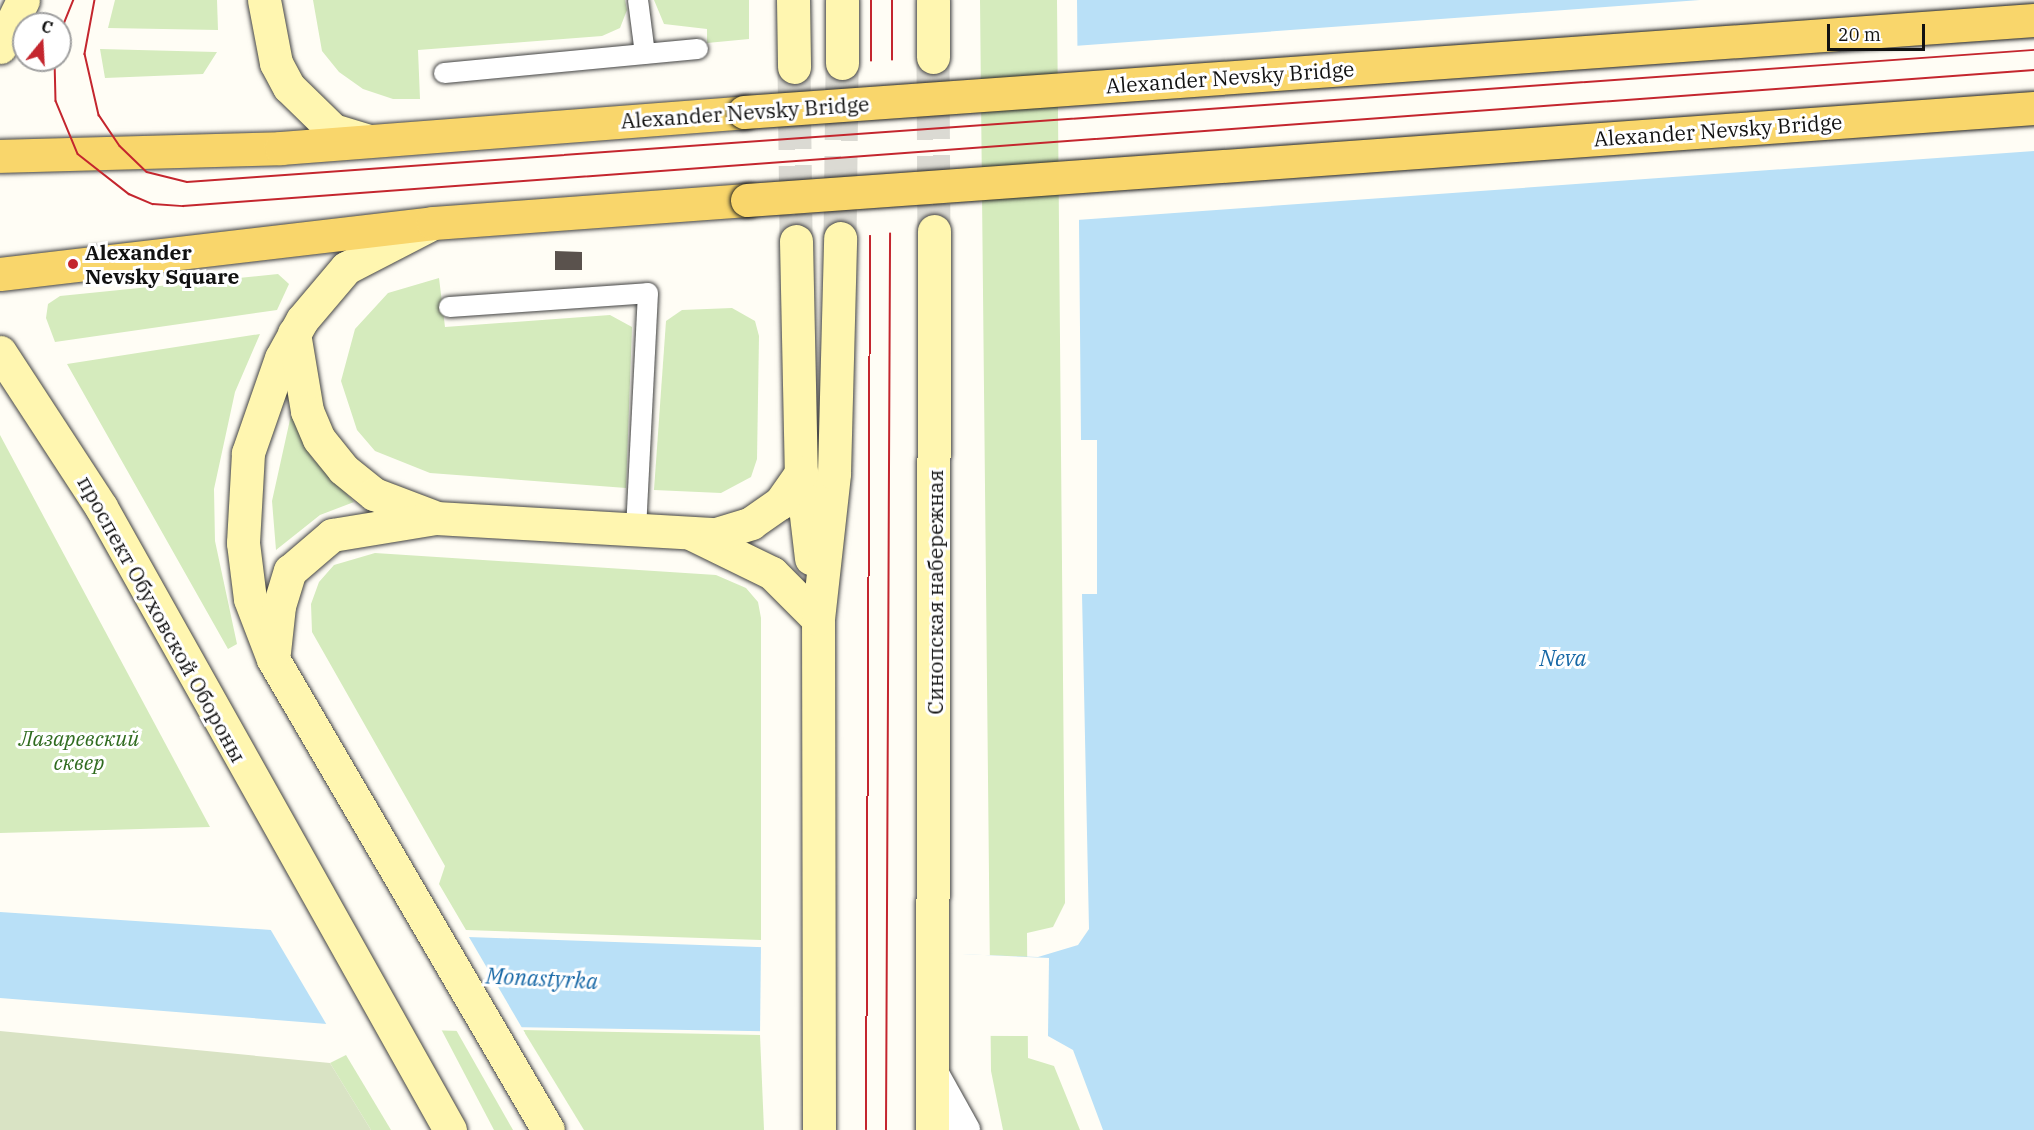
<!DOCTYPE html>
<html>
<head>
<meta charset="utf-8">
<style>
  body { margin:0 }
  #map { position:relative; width:2034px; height:1130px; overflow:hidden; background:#fffdf5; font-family:"IBM Plex Serif",serif }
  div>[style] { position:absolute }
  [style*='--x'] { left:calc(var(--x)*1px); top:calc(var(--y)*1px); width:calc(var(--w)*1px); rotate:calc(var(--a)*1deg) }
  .green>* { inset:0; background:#d5ebbd }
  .cemetery>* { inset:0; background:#d9e3c4 }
  .water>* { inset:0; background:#b9e0f7 }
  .pier>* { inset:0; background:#fffdf5 }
  .building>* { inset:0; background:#5a524d }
  .secondary-tunnel>* { height:33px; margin-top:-16.5px; transform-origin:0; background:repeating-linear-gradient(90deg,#dbdad3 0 33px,transparent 0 49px) }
  .roads { filter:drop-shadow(0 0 2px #444) drop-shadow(0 0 2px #444) }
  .lane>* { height:20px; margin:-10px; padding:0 10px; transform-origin:10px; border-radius:10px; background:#fff }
  .street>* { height:33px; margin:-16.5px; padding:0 16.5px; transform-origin:16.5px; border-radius:16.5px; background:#fff }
  .secondary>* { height:33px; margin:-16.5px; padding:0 16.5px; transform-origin:16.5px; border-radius:16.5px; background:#fff6b0 }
  .primary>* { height:33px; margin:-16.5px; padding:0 16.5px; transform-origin:16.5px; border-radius:16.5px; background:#f9d66b }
  .tram>* { height:1.5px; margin:-0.75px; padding:0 0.75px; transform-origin:0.75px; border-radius:0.75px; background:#c4262e }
  .bridges { filter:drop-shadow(0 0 2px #222) drop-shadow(0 0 2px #222) }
  .primary-bridge>* { height:33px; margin:-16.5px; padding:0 16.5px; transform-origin:16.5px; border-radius:16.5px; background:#f9d66b }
  .dots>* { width:16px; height:16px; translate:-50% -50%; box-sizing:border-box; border:3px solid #fff; border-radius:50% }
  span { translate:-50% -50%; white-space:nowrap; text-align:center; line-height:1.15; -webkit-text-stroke:6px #fff; paint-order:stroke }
  .street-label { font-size:21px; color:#111 }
  .poi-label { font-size:21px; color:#111; font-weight:700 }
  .left { translate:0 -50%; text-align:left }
  .park-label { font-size:21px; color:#2f6b1f; font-style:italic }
  .water-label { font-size:22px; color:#1768a6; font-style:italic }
  .north { position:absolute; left:12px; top:12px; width:60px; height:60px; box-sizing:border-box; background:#fff; border:2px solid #a0a0a0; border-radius:50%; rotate:18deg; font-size:16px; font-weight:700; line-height:24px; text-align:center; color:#111 }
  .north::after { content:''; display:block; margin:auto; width:21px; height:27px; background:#c4262e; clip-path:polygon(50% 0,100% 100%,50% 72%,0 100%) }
  .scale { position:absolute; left:1827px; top:24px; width:98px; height:27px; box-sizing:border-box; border:3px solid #111; border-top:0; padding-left:8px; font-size:18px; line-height:21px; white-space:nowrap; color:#111; -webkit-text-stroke:4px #fff; paint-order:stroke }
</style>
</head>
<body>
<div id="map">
  <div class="green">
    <i style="clip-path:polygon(115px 0,217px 0,218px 30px,108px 28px)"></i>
    <i style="clip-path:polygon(313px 0,625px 0,627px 10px,620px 28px,602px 36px,418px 50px,420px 99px,393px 99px,363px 89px,339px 72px,322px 51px)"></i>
    <i style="clip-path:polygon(654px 0,749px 0,749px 39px,707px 43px,707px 29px,664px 24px)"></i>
    <i style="clip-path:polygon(980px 0,1057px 0,1065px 903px,1053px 927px,1027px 933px,1028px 1058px,1054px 1066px,1080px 1130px,1003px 1130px,991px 1071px)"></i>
    <i style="clip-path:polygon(100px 49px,216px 52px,217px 52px,203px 74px,105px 78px)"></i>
    <i style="clip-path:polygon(278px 274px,289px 284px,277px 310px,55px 342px,46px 318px,48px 304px,60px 296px)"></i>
    <i style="clip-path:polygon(439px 278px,445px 327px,610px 315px,632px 327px,626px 488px,430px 473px,375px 451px,357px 430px,341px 381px,355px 329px,388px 293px)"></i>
    <i style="clip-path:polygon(732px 308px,755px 321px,759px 336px,757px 459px,751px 477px,721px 493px,654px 490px,666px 321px,682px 310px)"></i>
    <i style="clip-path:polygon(260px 334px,235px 392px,214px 489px,215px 541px,237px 644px,228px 649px,67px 364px)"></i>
    <i style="clip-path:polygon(291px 415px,312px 458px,354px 502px,320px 515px,276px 550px,272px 501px)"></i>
    <i style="clip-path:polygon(0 435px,210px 827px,0 833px)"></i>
    <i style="clip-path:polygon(375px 553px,716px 575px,746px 588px,758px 602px,761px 618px,761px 940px,466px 930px,439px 884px,445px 866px,312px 632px,311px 604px,319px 582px,334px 565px)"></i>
    <i style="clip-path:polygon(439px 1000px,480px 1072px,513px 1130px,494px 1130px,429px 1006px)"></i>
    <i style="clip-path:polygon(523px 1030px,760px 1035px,764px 1130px,584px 1130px)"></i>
    <i style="clip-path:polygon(346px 1055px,391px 1130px,371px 1130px,330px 1063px)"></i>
  </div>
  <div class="cemetery">
    <i style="clip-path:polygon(0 1031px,330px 1063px,371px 1130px,0 1130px)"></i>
  </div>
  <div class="water">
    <i style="clip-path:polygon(1077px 0,2034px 0,2034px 1130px,1103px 1130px,1073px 1050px,1048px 1036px,327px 1024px,0 998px,0 912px,271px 930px,1038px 957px,1078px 945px,1089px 929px,1082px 594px,1097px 594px,1097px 440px,1081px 440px)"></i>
  </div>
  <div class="pier">
    <i style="clip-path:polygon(1700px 0,2034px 0,2034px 151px,1077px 220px,1074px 46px)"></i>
    <i style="clip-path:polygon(1081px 440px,1097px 440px,1097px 594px,1082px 594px,1094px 591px,1094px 443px)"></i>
    <i style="clip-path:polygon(269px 927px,466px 932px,525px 1033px,328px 1027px)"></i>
    <i style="clip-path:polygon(761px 945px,1049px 958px,1048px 1036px,760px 1035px)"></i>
  </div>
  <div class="building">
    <i style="clip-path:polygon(555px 251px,582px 252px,582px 270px,555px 270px)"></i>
  </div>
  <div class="secondary-tunnel">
    <i style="--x:933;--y:57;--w:174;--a:89.7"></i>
    <i style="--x:794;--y:67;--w:174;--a:89.3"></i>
    <i style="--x:840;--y:238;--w:175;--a:-89.3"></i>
  </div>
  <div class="roads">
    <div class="lane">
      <i style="--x:638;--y:0;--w:54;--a:82.6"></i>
      <i style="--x:444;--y:73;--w:255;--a:-5.4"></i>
      <i style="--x:449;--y:307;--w:199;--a:-4"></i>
      <i style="--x:648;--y:293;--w:237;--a:92.9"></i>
    </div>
    <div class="street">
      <i style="--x:933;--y:1076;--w:62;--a:60.9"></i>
    </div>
    <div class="secondary">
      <i style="--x:264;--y:0;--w:64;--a:79.2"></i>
      <i style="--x:276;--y:63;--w:27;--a:62"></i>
      <i style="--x:289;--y:87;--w:62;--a:44.3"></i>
      <i style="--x:333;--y:130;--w:37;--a:17"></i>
      <i style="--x:793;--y:0;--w:67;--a:89.1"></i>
      <i style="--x:933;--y:0;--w:57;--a:90"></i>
      <i style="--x:0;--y:47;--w:52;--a:-63.9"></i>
      <i style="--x:842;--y:63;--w:63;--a:-90"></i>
      <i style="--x:427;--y:226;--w:91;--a:152.6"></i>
      <i style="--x:346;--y:268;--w:68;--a:130.2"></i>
      <i style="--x:302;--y:320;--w:43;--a:118.9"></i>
      <i style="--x:281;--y:358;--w:101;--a:109.2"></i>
      <i style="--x:248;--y:453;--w:90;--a:93.2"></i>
      <i style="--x:243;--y:543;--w:56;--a:82.9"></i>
      <i style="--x:250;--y:599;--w:64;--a:69"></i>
      <i style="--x:273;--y:659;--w:545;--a:59.72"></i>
      <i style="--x:796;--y:241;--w:232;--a:88.8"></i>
      <i style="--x:801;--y:473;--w:86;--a:83.3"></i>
      <i style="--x:294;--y:333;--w:79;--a:80.5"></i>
      <i style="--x:307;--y:411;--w:30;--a:67"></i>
      <i style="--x:319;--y:439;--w:38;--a:51"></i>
      <i style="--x:343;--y:469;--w:40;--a:39"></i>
      <i style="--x:374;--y:494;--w:62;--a:20.8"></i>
      <i style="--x:0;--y:352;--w:185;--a:56.9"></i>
      <i style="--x:101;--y:507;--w:714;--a:60.74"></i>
      <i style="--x:694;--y:535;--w:87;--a:26"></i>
      <i style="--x:772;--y:573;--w:65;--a:45"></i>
      <i style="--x:274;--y:652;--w:46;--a:-83.8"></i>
      <i style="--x:279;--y:606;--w:37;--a:-73"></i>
      <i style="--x:290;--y:571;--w:55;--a:-40.6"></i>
      <i style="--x:332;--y:535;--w:105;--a:-9.3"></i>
      <i style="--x:436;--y:518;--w:280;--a:3.3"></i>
      <i style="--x:716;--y:534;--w:37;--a:-17"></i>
      <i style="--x:751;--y:523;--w:35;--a:-35"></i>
      <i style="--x:780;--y:503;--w:37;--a:-55"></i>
      <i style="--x:819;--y:1130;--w:511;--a:-90.11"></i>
      <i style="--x:818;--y:619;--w:147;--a:-83.7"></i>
      <i style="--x:834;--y:473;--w:235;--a:-88.5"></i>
      <i style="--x:932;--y:1130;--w:899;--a:-89.87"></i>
    </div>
    <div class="primary">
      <i style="--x:0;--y:156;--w:281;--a:-1.6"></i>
      <i style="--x:281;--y:148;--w:464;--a:-4.4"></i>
      <i style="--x:0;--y:274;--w:436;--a:-6.7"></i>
      <i style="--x:433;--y:223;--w:315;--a:-4.2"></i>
    </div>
  </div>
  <div class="tram">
    <i style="--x:95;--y:0;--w:55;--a:100.5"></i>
    <i style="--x:85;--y:54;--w:63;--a:77.1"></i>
    <i style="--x:99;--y:115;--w:37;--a:56"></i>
    <i style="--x:120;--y:146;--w:37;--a:44"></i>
    <i style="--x:147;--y:172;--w:41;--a:14"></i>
    <i style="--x:187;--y:182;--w:1852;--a:-4.09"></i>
    <i style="--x:60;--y:33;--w:35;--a:-68"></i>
    <i style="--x:55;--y:60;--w:41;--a:88.6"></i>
    <i style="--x:56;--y:101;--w:57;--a:67.5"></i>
    <i style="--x:78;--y:154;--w:65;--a:38.1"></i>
    <i style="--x:129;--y:194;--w:26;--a:23"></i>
    <i style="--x:153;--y:204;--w:30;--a:4"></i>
    <i style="--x:183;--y:206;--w:1856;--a:-4.2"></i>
    <i style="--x:892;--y:60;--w:60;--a:-90"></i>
    <i style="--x:871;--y:61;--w:61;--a:-90"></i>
    <i style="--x:866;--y:1130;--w:894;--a:-89.74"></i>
    <i style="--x:886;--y:1130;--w:896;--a:-89.74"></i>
  </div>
  <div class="bridges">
    <div class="primary-bridge">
      <i style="--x:744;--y:112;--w:1293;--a:-4.08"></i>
      <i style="--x:747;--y:200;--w:1290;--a:-4.09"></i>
    </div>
  </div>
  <div class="dots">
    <i style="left:73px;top:264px;background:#c4262e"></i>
  </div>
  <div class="street-label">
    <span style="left:1230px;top:77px;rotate:-4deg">Alexander Nevsky Bridge</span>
    <span style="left:745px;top:112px;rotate:-4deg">Alexander Nevsky Bridge</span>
    <span style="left:1718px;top:130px;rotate:-4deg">Alexander Nevsky Bridge</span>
    <span style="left:935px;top:592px;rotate:-90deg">Синопская набережная</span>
    <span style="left:162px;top:619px;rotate:61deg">проспект Обуховской Обороны</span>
  </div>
  <div class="poi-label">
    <span class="left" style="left:85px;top:264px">Alexander<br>Nevsky Square</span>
  </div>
  <div class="park-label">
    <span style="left:79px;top:750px">Лазаревский<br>сквер</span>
  </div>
  <div class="water-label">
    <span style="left:1563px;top:658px">Neva</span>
    <span style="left:542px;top:978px;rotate:3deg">Monastyrka</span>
  </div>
  <div class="north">С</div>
  <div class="scale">20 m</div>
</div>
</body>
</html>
